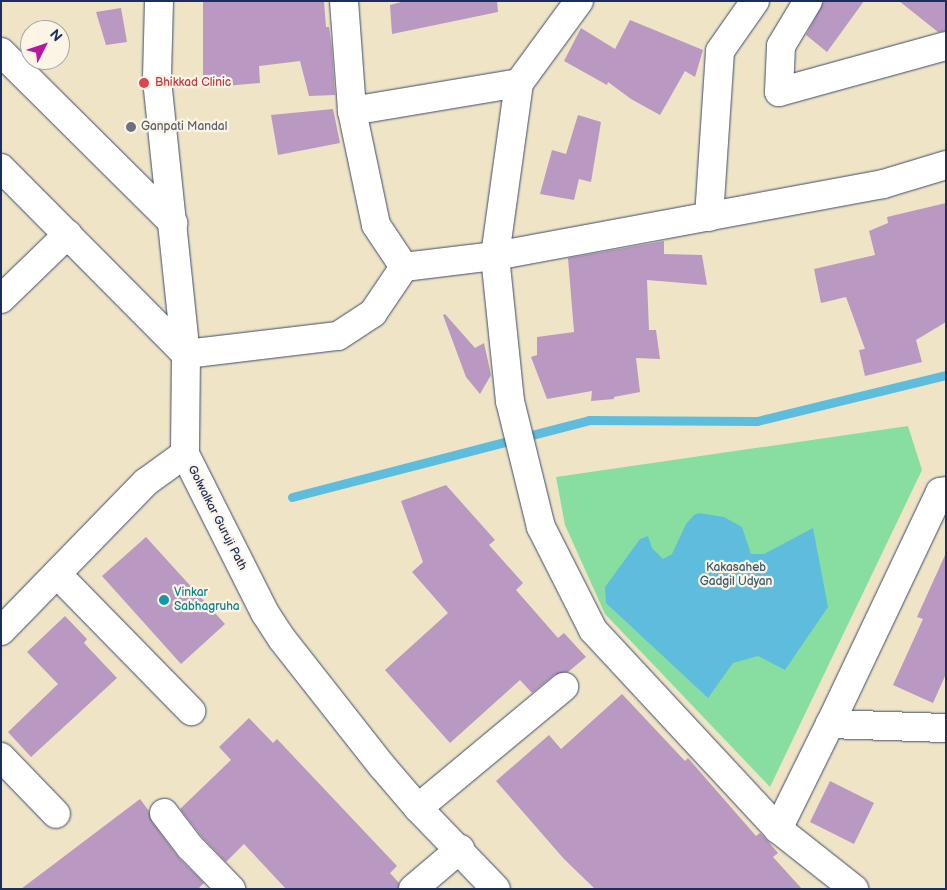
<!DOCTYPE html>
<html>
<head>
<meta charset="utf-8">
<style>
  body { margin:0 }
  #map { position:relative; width:947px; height:890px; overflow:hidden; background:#efe5c6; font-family:"Balsamiq Sans",sans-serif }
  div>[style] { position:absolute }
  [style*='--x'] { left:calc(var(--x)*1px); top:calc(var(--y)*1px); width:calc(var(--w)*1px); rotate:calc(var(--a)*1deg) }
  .green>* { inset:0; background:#88dea1 }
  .water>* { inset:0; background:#5ebddc }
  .stream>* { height:9px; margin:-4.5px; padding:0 4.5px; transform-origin:4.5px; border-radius:4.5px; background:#5ebddc }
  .building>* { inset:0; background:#b998c2 }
  .roads { filter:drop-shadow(0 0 1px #3b4a6e) drop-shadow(0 0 1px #3b4a6e) }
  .minor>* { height:28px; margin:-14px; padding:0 14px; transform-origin:14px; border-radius:14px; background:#fff }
  .dots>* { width:14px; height:14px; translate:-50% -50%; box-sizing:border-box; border:2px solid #fcf5e5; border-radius:50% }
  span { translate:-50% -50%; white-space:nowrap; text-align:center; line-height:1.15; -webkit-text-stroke:4.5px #fcf5e5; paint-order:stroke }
  .health-label { font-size:12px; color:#be3a42 }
  .left { translate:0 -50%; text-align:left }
  .worship-label { font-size:12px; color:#5b616d }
  .street-label { font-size:12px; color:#1b2f5e }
  .park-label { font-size:12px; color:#365b6f }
  .culture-label { font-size:12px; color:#0d838f }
  .frame { position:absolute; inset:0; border:2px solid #1b2f5e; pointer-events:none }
  .north { position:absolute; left:20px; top:20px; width:50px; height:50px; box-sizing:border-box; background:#fcf5e5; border:1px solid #a2a6af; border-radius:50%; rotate:49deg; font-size:14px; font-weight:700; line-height:20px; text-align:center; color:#1b2f5e }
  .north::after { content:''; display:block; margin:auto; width:18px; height:22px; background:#b5179e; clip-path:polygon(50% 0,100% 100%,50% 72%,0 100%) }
</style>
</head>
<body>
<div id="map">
  <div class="green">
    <i style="clip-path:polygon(908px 426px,922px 470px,770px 787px,605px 614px,565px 525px,556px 477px)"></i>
  </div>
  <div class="water">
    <i style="clip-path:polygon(699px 513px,724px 517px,742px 527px,751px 554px,764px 554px,813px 528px,828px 607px,785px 670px,758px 656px,733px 663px,708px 698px,606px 603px,605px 587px,640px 539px,648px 536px,652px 548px,663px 559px,672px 554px,686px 524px,694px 515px)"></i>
  </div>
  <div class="stream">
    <i style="--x:292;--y:497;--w:307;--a:-14.5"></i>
    <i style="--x:589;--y:420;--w:168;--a:0.3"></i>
    <i style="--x:757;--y:421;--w:195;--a:-13.7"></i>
  </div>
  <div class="building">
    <i style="clip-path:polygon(203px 1px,324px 1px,326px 27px,329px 27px,332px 49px,335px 95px,309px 96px,300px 61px,259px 66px,260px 83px,203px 88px)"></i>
    <i style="clip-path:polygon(405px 1px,497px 1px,498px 12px,392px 34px,390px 5px)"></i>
    <i style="clip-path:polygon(824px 1px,864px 1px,827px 52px,806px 35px)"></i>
    <i style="clip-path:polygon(899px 1px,946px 1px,946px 31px,938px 32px)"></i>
    <i style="clip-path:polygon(121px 8px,127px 42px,106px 45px,96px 12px)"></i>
    <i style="clip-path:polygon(630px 20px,703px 50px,695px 77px,685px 71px,660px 115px,631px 99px,608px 82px,607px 85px,564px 61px,581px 28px,615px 49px)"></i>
    <i style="clip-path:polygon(333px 109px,340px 143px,278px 155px,271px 115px)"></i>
    <i style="clip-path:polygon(578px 115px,601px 122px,591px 182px,579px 179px,574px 200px,540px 194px,552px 150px,566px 154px)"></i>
    <i style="clip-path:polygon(946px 203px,946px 322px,916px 340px,922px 362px,865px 376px,859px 350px,865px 349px,846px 297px,821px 303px,814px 269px,875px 255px,869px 231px,888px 223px,887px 217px)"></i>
    <i style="clip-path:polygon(664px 241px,664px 254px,702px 255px,707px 285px,647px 280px,649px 330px,656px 330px,660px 359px,636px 358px,640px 392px,614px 397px,614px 399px,591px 401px,592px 391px,547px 399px,531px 357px,537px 355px,537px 337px,574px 332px,568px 258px)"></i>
    <i style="clip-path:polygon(445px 314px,475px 348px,484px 343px,491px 375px,480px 394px,466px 377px,443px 315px)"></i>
    <i style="clip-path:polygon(446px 485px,495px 540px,489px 545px,523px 583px,516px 590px,558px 638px,564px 633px,586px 657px,568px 672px,554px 675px,532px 693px,520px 680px,450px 743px,385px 670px,448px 613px,412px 572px,423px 562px,401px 501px)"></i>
    <i style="clip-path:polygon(146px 537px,225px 624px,181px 664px,102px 576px)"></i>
    <i style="clip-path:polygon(946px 553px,946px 674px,933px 703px,893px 685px,923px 619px,917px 617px)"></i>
    <i style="clip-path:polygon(65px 616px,87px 639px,84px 643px,117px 678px,31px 757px,8px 732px,58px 684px,27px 652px)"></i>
    <i style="clip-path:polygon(622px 694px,685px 761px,688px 758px,756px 836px,760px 833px,767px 840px,778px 853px,773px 857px,802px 889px,595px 889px,564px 859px,496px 781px,549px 735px,561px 749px)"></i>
    <i style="clip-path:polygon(249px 718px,273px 743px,277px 739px,397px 866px,390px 873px,399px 883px,398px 889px,286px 889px,244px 844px,226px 862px,202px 837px,180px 809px,231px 760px,219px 747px)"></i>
    <i style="clip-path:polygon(830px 781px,874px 803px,854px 844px,810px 822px)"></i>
    <i style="clip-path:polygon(140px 799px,149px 811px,152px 822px,179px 858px,204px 883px,198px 889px,21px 889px)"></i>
  </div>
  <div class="roads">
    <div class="minor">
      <i style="--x:159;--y:1;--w:79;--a:91.5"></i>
      <i style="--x:157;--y:80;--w:276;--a:84"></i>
      <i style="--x:186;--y:354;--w:100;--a:90.6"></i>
      <i style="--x:185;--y:454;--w:178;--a:63.3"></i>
      <i style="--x:265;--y:613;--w:31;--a:57"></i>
      <i style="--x:282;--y:639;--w:162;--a:51.8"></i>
      <i style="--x:382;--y:766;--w:55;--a:49.4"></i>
      <i style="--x:418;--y:808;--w:112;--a:46.1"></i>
      <i style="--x:344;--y:1;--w:110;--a:85.8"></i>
      <i style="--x:352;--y:111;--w:116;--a:78.1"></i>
      <i style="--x:376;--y:225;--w:50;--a:56.3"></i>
      <i style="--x:404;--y:267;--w:92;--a:-6.9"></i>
      <i style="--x:495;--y:256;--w:395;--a:-10.5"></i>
      <i style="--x:883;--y:184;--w:66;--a:-16.8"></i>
      <i style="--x:579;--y:1;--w:102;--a:126.2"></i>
      <i style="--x:519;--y:83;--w:175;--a:97.9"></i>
      <i style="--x:495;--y:256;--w:146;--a:84.1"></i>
      <i style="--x:510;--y:401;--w:130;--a:76.2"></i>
      <i style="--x:541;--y:527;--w:115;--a:63.2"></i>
      <i style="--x:593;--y:630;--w:272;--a:47.1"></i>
      <i style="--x:778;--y:829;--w:97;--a:38.3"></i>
      <i style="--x:808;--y:1;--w:52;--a:121"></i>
      <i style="--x:781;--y:46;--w:46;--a:92.5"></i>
      <i style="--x:779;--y:92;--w:173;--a:-15.4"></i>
      <i style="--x:1;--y:52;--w:243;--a:44.8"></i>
      <i style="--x:352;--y:111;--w:169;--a:-9.5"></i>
      <i style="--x:1;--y:168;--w:262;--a:45.2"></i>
      <i style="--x:186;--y:354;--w:153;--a:-6.8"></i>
      <i style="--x:338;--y:336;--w:42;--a:-33.3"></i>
      <i style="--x:373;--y:313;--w:55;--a:-56"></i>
      <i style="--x:709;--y:217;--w:166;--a:-86.2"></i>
      <i style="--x:720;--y:51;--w:61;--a:-55"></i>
      <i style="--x:1;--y:299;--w:93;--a:-44.1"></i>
      <i style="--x:57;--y:574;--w:192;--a:45.6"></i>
      <i style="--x:1;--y:631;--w:208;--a:-45.8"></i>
      <i style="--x:146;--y:482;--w:48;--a:-35.7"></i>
      <i style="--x:830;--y:724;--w:116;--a:2"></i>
      <i style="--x:1;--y:757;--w:79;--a:46"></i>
      <i style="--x:418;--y:808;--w:190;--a:-39.7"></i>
      <i style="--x:164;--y:813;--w:43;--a:52.6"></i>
      <i style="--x:190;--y:847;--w:59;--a:45.7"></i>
      <i style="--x:778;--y:829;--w:117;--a:-63.7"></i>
      <i style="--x:830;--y:724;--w:257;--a:-64.6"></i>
      <i style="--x:940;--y:492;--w:6;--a:-9"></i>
      <i style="--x:413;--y:889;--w:62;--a:-40.4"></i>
    </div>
  </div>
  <div class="dots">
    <i style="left:144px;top:83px;background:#e0444e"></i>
    <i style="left:131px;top:127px;background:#6b7280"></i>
    <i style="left:164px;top:600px;background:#0f9aa8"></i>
  </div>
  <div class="health-label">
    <span class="left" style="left:155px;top:83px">Bhikkad Clinic</span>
  </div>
  <div class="worship-label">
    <span class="left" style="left:141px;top:127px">Ganpati Mandal</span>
  </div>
  <div class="street-label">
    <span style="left:217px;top:518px;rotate:63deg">Golwalkar Guruji Path</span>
  </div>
  <div class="park-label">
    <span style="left:736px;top:575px">Kakasaheb<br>Gadgil Udyan</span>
  </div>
  <div class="culture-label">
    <span class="left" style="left:174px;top:600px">Vinkar<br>Sabhagruha</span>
  </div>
  <div class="frame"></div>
  <div class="north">N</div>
</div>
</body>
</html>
